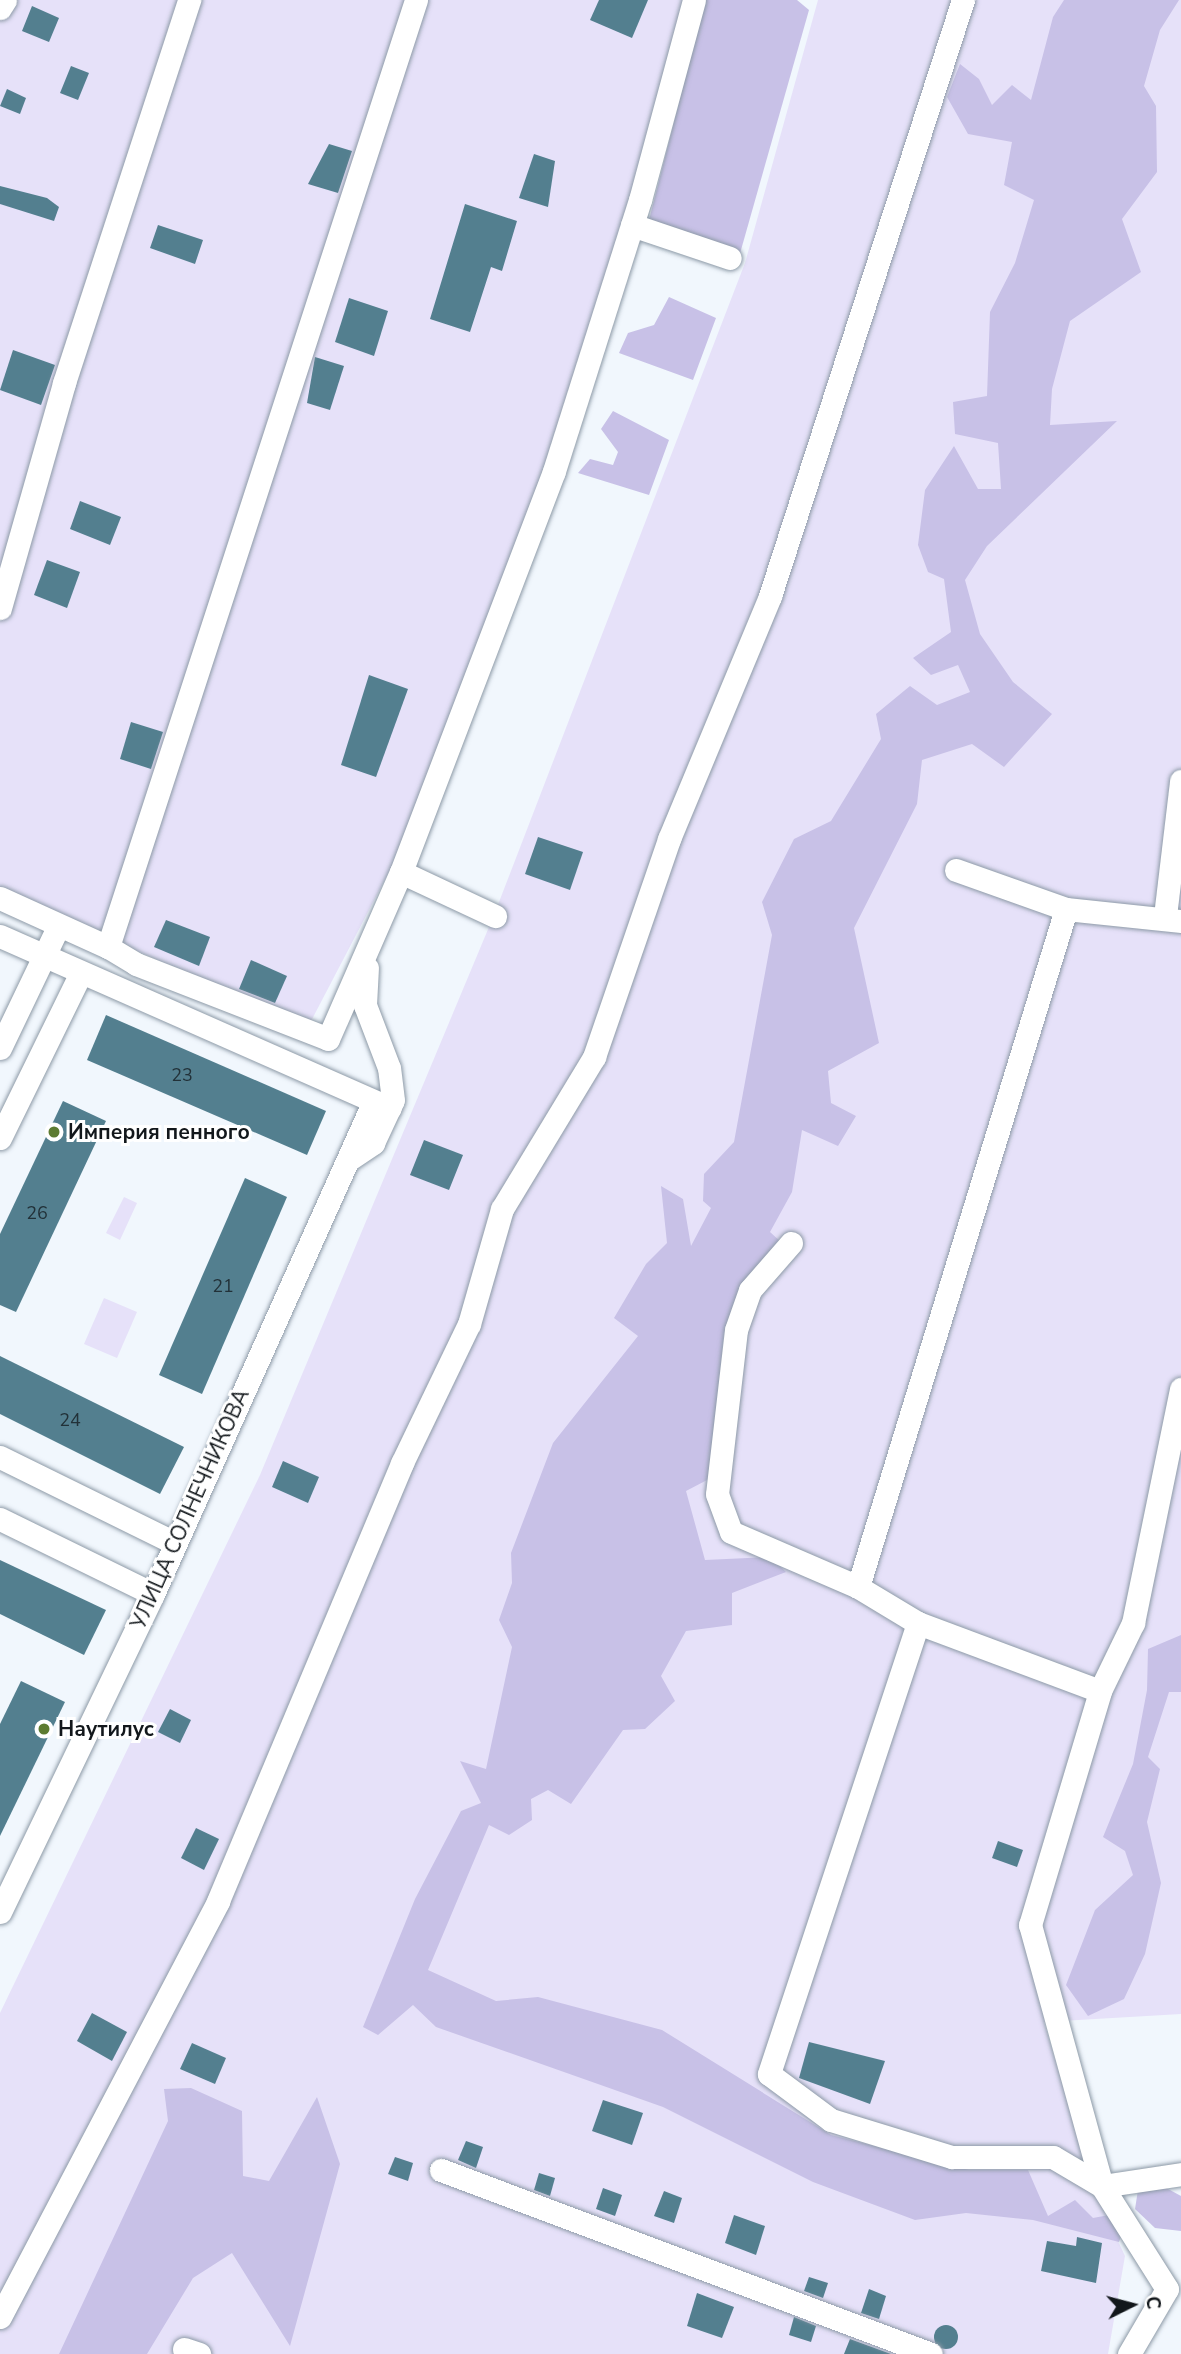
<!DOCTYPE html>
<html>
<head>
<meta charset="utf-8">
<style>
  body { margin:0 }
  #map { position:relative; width:1181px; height:2354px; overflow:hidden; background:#f1f7fd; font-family:"Nunito Sans",sans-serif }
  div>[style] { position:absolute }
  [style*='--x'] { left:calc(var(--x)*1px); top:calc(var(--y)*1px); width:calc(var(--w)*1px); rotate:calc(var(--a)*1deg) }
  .green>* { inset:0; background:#e6e1f9 }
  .forest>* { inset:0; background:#c8c1e7 }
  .building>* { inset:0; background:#537f8f }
  .round { border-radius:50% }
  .roads { filter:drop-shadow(0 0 2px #8d9aa7) drop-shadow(0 0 2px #8d9aa7) }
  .minor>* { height:23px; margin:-11.5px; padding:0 11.5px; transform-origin:11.5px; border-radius:11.5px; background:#fff }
  .dots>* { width:19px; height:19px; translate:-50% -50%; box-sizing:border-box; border:4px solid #fff; border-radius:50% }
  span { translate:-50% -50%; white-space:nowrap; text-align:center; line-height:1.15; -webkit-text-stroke:6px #fff; paint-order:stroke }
  .number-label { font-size:18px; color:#223138 }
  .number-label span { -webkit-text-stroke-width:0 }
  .poi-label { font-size:21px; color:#12171b; font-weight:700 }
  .left { translate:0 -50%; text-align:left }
  .street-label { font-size:21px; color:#12171b }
  .north { position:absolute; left:1097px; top:2270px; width:70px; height:70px; -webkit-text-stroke:5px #fff; paint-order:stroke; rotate:84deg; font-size:19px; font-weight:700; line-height:28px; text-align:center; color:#12171b }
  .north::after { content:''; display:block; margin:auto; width:24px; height:32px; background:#12171b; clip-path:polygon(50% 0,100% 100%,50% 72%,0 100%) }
</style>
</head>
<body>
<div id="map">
  <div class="green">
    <i style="clip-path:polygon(12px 0,689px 0,549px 470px,415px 822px,309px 1025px,0 892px,0 20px)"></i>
    <i style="clip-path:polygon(818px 0,1181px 0,1181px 2014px,1044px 2022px,1093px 2188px,1125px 2256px,1108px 2354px,0 2354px,0 2013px,260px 1475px,494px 915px,745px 263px)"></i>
    <i style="clip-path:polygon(124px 1197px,137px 1203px,120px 1240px,106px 1233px)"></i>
    <i style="clip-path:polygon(104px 1298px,137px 1312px,117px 1358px,84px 1344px)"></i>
  </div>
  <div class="forest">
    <i style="clip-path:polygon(705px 0,797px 0,809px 10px,739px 257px,648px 224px)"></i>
    <i style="clip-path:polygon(1064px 0,1179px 0,1160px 30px,1144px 86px,1156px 106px,1157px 172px,1122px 219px,1141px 272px,1070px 321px,1052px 389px,1050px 425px,1117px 421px,987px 546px,965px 580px,980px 634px,1013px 682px,1052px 714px,1004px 767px,972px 744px,922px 760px,917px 804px,854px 928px,879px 1043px,828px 1071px,831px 1103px,856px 1116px,838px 1146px,802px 1130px,792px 1192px,770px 1232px,781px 1242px,743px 1287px,724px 1333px,709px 1479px,686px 1491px,705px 1560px,771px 1557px,786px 1572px,732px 1593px,732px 1625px,686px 1631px,661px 1676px,675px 1701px,645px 1729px,623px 1730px,571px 1804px,548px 1790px,531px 1799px,532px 1820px,509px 1835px,489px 1825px,428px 1970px,496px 2001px,538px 1997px,662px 2030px,831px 2135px,969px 2170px,1028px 2170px,1048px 2216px,1075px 2200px,1093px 2218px,1109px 2215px,1122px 2233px,1119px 2242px,1033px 2220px,966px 2213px,915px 2220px,813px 2182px,663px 2107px,436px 2027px,413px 2005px,378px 2035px,363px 2027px,415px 1899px,461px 1811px,481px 1803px,460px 1761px,486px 1769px,512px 1647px,499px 1620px,512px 1583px,511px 1553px,553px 1443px,638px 1336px,614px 1318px,646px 1264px,667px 1243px,661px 1186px,683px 1199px,691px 1246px,711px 1208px,703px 1201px,704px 1174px,734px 1142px,772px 935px,762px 902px,794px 839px,831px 821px,881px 739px,876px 714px,910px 686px,937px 705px,970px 692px,958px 665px,931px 675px,913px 658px,951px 632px,944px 579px,928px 572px,918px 545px,925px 490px,954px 446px,978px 489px,1001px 489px,998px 443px,955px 434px,953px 402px,987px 396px,990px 312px,1015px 263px,1034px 200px,1004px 185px,1012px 142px,968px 134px,947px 97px,960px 64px,979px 79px,992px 105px,1012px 85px,1031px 100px,1053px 17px)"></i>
    <i style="clip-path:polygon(669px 297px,716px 318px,693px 380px,619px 353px,628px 333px,654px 325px)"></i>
    <i style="clip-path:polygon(613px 411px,669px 440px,649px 495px,578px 473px,590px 459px,613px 465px,618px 452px,601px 429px)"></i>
    <i style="clip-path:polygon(1181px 1635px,1181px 1692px,1169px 1692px,1148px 1757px,1160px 1769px,1147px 1822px,1161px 1883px,1145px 1954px,1124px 1999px,1088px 2016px,1066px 1985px,1095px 1910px,1133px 1875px,1125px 1851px,1103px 1837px,1133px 1764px,1147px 1690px,1148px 1649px)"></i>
    <i style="clip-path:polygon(191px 2088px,242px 2111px,243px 2176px,269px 2181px,317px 2097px,340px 2164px,290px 2346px,232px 2253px,193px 2278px,147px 2354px,59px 2354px,168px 2121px,164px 2089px)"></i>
    <i style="clip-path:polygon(1157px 2183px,1181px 2196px,1181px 2231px,1155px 2228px,1135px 2209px,1138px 2190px)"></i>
  </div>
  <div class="building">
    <i style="clip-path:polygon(599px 0,648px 0,632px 38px,590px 20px)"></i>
    <i style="clip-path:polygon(32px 6px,59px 18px,49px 42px,22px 31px)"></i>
    <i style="clip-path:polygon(71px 66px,89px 73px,78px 100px,60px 93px)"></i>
    <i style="clip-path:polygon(7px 89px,26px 98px,20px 114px,0 106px)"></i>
    <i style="clip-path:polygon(329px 144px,352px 151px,338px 193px,308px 184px)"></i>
    <i style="clip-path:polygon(534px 154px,555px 161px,548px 207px,519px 198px)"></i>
    <i style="clip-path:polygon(0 186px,47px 198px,59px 207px,54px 221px,0 204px)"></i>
    <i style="clip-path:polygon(465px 204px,517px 221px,502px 271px,491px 267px,470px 332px,430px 319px)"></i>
    <i style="clip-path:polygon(158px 225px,203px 240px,195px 264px,150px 248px)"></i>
    <i style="clip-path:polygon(349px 298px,388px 311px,374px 356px,335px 342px)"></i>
    <i style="clip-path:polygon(13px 350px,55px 365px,41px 405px,0 390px)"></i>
    <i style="clip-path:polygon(315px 357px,344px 366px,330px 410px,307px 403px)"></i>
    <i style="clip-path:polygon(80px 501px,121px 517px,110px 545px,70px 529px)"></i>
    <i style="clip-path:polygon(47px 560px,80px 572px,67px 608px,34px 595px)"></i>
    <i style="clip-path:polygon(369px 675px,408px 689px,376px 777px,341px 765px)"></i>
    <i style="clip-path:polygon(131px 722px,163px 732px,151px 769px,120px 759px)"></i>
    <i style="clip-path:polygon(538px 837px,583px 852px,570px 890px,525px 874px)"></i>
    <i style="clip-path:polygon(166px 920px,210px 937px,199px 966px,154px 947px)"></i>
    <i style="clip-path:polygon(251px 960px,287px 976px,275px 1003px,239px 989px)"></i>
    <i style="clip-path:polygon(106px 1015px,326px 1111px,307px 1155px,87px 1060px)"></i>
    <i style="clip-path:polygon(63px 1101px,106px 1121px,16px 1312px,0 1305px,0 1234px)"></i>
    <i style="clip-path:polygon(424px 1140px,463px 1155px,449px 1190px,410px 1175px)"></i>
    <i style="clip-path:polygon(245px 1178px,287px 1197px,202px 1394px,159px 1375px)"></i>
    <i style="clip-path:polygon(0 1356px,184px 1447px,160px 1494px,0 1414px)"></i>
    <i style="clip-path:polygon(283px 1461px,319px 1477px,308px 1503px,272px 1487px)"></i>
    <i style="clip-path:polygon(0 1560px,106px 1610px,84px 1655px,0 1614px)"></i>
    <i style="clip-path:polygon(21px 1681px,65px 1702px,0 1836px,0 1724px)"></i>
    <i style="clip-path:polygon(170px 1709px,191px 1720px,180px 1743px,158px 1732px)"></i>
    <i style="clip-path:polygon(196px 1828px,219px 1839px,204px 1870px,181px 1858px)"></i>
    <i style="clip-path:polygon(998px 1841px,1023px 1850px,1017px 1867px,992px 1858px)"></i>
    <i style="clip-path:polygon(92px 2013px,127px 2032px,112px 2061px,77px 2041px)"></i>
    <i style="clip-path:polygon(809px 2042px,885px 2061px,870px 2104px,799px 2078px)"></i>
    <i style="clip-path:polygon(192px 2043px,226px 2058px,215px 2084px,180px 2069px)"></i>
    <i style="clip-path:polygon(603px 2100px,643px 2113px,632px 2145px,592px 2131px)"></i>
    <i style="clip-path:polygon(466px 2141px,483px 2147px,476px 2168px,458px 2160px)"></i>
    <i style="clip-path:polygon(395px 2157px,413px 2163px,408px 2181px,388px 2174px)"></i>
    <i style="clip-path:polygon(539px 2173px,555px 2178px,550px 2196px,534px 2190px)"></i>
    <i style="clip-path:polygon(603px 2188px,622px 2195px,615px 2216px,596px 2209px)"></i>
    <i style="clip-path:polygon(664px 2191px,682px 2198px,674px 2223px,654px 2216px)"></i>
    <i style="clip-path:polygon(734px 2215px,765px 2226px,756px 2255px,725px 2243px)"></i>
    <i style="clip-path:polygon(1077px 2237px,1102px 2243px,1096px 2283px,1041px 2271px,1047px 2241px,1076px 2246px)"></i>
    <i style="clip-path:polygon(809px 2277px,828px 2283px,823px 2298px,804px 2291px)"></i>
    <i style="clip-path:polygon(869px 2289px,886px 2296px,879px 2319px,861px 2313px)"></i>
    <i style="clip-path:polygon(697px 2293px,734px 2307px,722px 2338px,687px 2326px)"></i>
    <i style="clip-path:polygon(794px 2317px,816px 2326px,811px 2342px,789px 2335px)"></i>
    <i class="round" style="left:934px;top:2325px;width:24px;height:24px"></i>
    <i style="clip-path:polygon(850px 2339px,891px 2354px,844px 2354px)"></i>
  </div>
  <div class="roads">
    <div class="minor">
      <i style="--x:416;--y:0;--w:996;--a:108.02"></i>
      <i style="--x:108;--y:947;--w:33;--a:31"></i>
      <i style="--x:136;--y:964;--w:206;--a:21.3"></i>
      <i style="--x:328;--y:1039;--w:182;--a:-66.4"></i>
      <i style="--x:401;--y:872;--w:429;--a:-69.1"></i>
      <i style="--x:554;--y:471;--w:284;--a:-72.4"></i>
      <i style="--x:640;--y:200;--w:207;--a:-74.9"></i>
      <i style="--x:0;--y:8;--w:9;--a:-58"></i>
      <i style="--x:632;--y:225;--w:103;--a:18.6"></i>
      <i style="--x:0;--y:608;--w:234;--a:-74.1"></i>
      <i style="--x:64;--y:383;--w:403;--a:-71.9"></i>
      <i style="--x:956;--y:870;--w:117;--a:19.5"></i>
      <i style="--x:1066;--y:909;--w:116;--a:6"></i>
      <i style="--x:401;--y:872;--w:104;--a:25.1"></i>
      <i style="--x:0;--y:898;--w:119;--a:24.4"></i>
      <i style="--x:1165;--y:916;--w:136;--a:-83.2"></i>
      <i style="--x:0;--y:936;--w:426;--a:23.8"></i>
      <i style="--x:0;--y:1048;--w:136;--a:-64.4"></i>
      <i style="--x:0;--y:1138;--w:184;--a:-63.9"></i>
      <i style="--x:351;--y:1158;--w:27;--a:-34"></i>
      <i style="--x:373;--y:1143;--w:47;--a:-65.1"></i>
      <i style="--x:393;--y:1100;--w:32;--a:-97"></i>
      <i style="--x:389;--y:1068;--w:67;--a:-110.9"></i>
      <i style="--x:365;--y:1005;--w:37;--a:-87"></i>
      <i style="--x:791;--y:1243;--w:62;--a:131.1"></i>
      <i style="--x:750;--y:1290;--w:42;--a:109.3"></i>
      <i style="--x:736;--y:1330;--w:165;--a:96.6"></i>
      <i style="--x:717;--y:1494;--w:40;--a:69.8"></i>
      <i style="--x:731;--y:1532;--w:138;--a:23.4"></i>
      <i style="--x:858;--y:1587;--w:70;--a:31"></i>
      <i style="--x:918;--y:1623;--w:194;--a:20.5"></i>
      <i style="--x:0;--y:1457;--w:195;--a:26.2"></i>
      <i style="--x:0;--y:1519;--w:170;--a:26.1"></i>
      <i style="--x:858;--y:1587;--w:709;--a:-72.94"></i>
      <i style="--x:918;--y:1623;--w:475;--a:108.3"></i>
      <i style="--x:769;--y:2074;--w:77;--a:36.6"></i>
      <i style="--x:831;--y:2120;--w:127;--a:17"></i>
      <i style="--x:952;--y:2157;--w:101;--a:0"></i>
      <i style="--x:1053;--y:2157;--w:57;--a:30.6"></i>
      <i style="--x:1102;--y:2186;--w:80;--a:-8.6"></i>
      <i style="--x:0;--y:1912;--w:353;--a:-64.3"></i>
      <i style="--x:153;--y:1594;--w:538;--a:-65.86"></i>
      <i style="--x:441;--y:2170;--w:523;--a:20.58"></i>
      <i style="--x:1167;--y:2289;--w:122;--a:-122.3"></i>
      <i style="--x:1102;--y:2186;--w:271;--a:-105.4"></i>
      <i style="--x:1030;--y:1925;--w:244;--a:-73.3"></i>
      <i style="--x:1100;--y:1691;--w:76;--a:-64.1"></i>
      <i style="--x:1133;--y:1623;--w:239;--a:-78.4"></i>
      <i style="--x:0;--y:2317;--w:470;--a:-62.3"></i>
      <i style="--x:218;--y:1901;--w:475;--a:-67.2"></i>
      <i style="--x:402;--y:1463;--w:154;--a:-64.3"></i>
      <i style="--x:469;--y:1324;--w:120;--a:-74"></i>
      <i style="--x:502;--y:1209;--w:178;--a:-58.8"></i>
      <i style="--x:594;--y:1057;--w:231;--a:-71"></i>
      <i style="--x:669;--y:839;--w:263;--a:-67.4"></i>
      <i style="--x:770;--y:596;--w:626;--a:-72.06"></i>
      <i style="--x:184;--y:2349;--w:16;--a:18"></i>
      <i style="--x:1129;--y:2354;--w:75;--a:-59.7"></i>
    </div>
  </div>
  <div class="dots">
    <i style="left:54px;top:1132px;background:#5c7b31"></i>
    <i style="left:44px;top:1729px;background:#5c7b31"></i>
  </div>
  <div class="number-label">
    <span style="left:182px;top:1075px">23</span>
    <span style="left:37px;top:1213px">26</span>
    <span style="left:223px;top:1286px">21</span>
    <span style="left:70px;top:1420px">24</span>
  </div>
  <div class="poi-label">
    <span class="left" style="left:68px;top:1132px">Империя пенного</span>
    <span class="left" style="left:58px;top:1729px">Наутилус</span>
  </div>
  <div class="street-label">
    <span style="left:190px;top:1509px;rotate:-66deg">УЛИЦА СОЛНЕЧНИКОВА</span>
  </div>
  <div class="north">С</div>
</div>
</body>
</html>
